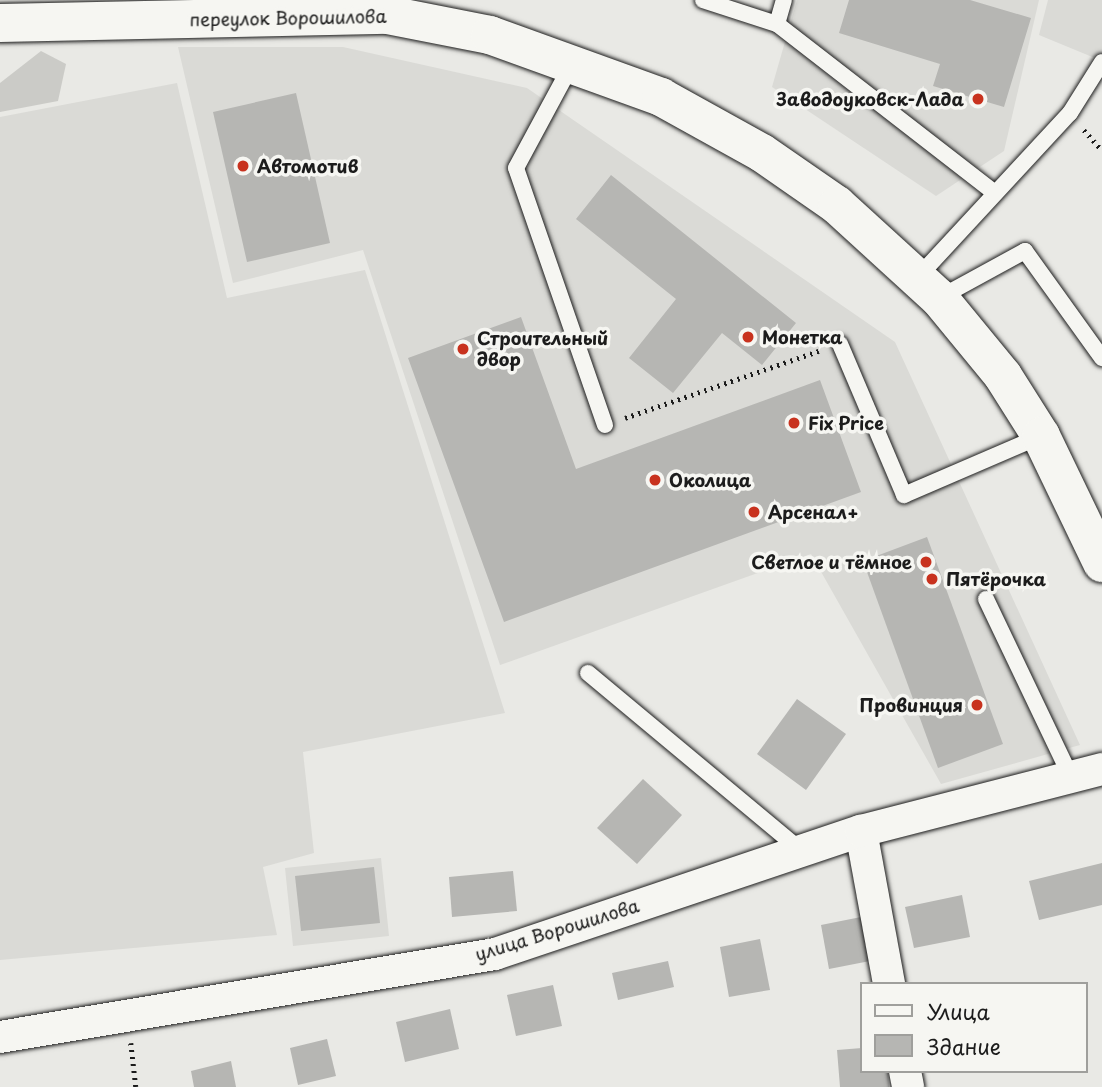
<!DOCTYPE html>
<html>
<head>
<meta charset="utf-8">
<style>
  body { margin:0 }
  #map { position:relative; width:1102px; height:1087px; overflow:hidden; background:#e9e9e5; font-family:"Playpen Sans",sans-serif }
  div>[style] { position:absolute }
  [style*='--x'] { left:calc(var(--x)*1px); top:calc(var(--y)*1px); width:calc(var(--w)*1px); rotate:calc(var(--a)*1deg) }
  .built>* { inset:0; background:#dadad6 }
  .green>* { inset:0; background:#cbcbc7 }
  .building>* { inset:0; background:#b6b6b3 }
  .path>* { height:4.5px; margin-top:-2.25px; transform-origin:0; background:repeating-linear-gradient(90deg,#1c1c1c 0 2px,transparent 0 7px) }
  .roads { filter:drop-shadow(0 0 2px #1c1c1c) drop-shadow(0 0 2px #1c1c1c) }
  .lane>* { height:16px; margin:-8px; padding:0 8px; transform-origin:8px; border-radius:8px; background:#f6f6f2 }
  .street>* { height:32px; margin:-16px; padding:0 16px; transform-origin:16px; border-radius:16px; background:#f6f6f2 }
  .primary>* { height:38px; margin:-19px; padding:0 19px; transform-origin:19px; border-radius:19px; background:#f6f6f2 }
  .dots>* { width:19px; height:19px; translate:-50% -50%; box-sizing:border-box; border:4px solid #f6f6f2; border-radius:50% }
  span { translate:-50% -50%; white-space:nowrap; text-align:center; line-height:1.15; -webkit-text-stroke:7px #f6f6f2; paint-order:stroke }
  .street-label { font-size:18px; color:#1c1c1c }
  .poi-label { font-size:18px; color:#1c1c1c; font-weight:700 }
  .right { translate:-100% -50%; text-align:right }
  .left { translate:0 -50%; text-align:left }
  .legend { position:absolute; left:860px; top:982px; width:228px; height:91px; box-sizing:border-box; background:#f6f6f2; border:2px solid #9f9f9c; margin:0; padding:9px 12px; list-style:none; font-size:21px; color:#1c1c1c }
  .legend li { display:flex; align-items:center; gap:14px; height:35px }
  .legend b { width:35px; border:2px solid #9f9f9c }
</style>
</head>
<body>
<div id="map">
  <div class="built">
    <i style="clip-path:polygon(797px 0,1039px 0,1004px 151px,936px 196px,772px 87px)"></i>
    <i style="clip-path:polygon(1048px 0,1102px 0,1102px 61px,1039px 35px)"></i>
    <i style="clip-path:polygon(178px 47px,343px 47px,527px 88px,895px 342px,1080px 745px,941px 784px,811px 554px,500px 665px,363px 250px,233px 283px)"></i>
    <i style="clip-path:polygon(177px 83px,227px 298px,365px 270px,505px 713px,303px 752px,314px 853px,263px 867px,277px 935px,0 960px,0 117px)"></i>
    <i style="clip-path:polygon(381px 858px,389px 936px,293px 946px,285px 868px)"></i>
  </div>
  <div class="green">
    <i style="clip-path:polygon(41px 51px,66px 64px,58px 101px,0 112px,0 83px)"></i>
  </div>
  <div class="building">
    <i style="clip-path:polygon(849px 0,970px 0,1031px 18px,1004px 107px,933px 86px,940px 64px,839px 33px)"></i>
    <i style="clip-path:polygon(296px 93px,330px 243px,247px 262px,213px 112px)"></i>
    <i style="clip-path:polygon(611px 175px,796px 323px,762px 365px,722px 333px,673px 393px,629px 358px,676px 299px,576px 219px)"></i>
    <i style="clip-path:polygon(521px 317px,576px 469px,820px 380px,861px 492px,504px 622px,408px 358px)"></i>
    <i style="clip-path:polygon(927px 537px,1003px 744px,938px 768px,863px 561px)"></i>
    <i style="clip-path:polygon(797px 699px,846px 734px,806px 790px,757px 754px)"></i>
    <i style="clip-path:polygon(643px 779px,682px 815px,637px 864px,597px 828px)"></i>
    <i style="clip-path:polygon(1102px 863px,1102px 905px,1039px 920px,1029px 881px)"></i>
    <i style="clip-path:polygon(374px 867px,380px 923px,301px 931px,295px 876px)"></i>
    <i style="clip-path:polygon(513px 871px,517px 911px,452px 917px,449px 877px)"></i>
    <i style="clip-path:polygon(962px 895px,970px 937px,914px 948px,905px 907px)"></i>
    <i style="clip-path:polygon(866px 916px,875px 960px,829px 969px,821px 925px)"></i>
    <i style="clip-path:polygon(760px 939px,770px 990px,729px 997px,720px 947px)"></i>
    <i style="clip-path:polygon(668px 961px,674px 987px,618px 1000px,612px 973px)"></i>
    <i style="clip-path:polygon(553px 985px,562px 1026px,516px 1036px,507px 995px)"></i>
    <i style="clip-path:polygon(450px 1009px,459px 1049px,405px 1062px,396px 1022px)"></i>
    <i style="clip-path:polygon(327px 1039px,336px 1076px,298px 1085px,290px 1048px)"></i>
    <i style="clip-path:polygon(862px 1048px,862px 1071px,888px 1071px,889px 1087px,840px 1087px,837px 1050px)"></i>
    <i style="clip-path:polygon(231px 1061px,236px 1087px,194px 1087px,191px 1071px)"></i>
  </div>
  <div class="path">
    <i style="--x:1084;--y:130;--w:27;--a:48"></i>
    <i style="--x:625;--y:418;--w:205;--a:-19.1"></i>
    <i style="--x:131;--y:1043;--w:44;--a:83.5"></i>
  </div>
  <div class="roads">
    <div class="lane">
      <i style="--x:703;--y:0;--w:78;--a:18"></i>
      <i style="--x:777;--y:24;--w:276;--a:37.8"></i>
      <i style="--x:777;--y:24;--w:25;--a:-74"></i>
      <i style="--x:572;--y:64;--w:118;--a:118.3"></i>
      <i style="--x:516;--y:168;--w:272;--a:70.9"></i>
      <i style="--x:918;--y:277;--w:224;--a:-47.2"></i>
      <i style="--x:1070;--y:113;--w:60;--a:-57.9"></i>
      <i style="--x:939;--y:298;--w:98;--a:-28.7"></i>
      <i style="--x:1025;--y:251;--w:132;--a:54.3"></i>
      <i style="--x:840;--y:344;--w:164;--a:67"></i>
      <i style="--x:904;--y:495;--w:149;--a:-23.3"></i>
      <i style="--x:986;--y:599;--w:197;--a:64.5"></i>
      <i style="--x:588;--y:673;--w:278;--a:39.8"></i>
    </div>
    <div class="street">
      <i style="--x:861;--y:831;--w:156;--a:79.6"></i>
      <i style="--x:0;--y:1037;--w:502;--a:-9.52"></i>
      <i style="--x:495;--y:954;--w:386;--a:-18.6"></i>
      <i style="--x:861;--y:831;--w:249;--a:-14.4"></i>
      <i style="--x:905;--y:1071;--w:16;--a:79"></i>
    </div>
    <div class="primary">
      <i style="--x:0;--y:23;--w:388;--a:-1.2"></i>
      <i style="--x:388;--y:15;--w:104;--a:11.1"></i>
      <i style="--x:490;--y:35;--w:182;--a:19.9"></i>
      <i style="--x:661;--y:97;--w:115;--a:29"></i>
      <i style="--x:762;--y:153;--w:91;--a:34.7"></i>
      <i style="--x:837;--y:205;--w:138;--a:42.4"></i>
      <i style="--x:939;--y:298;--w:101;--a:50.6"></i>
      <i style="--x:1003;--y:376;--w:71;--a:57.7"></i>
      <i style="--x:1041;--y:436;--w:141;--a:64.3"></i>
    </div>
  </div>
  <div class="dots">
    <i style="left:978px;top:99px;background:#c8321e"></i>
    <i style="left:243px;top:166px;background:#c8321e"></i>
    <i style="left:748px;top:337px;background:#c8321e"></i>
    <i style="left:463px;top:349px;background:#c8321e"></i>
    <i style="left:794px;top:423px;background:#c8321e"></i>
    <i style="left:655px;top:480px;background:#c8321e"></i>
    <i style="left:754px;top:512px;background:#c8321e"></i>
    <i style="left:926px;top:562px;background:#c8321e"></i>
    <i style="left:932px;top:579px;background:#c8321e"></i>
    <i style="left:977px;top:705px;background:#c8321e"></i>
  </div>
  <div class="street-label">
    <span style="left:288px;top:18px;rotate:-1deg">переулок Ворошилова</span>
    <span style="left:557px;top:930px;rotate:-17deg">улица Ворошилова</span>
  </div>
  <div class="poi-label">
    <span class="right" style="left:964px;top:99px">Заводоуковск-Лада</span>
    <span class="left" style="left:257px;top:166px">Автомотив</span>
    <span class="left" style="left:762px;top:337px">Монетка</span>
    <span class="left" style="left:477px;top:349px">Строительный<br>двор</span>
    <span class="left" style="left:808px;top:423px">Fix Price</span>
    <span class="left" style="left:669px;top:480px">Околица</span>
    <span class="left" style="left:768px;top:512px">Арсенал+</span>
    <span class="right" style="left:912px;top:562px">Светлое и тёмное</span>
    <span class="left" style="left:946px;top:579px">Пятёрочка</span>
    <span class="right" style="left:963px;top:705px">Провинция</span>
  </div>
  <ul class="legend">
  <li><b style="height:9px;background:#f6f6f2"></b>Улица</li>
  <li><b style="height:19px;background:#b6b6b3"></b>Здание</li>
  </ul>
</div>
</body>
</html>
